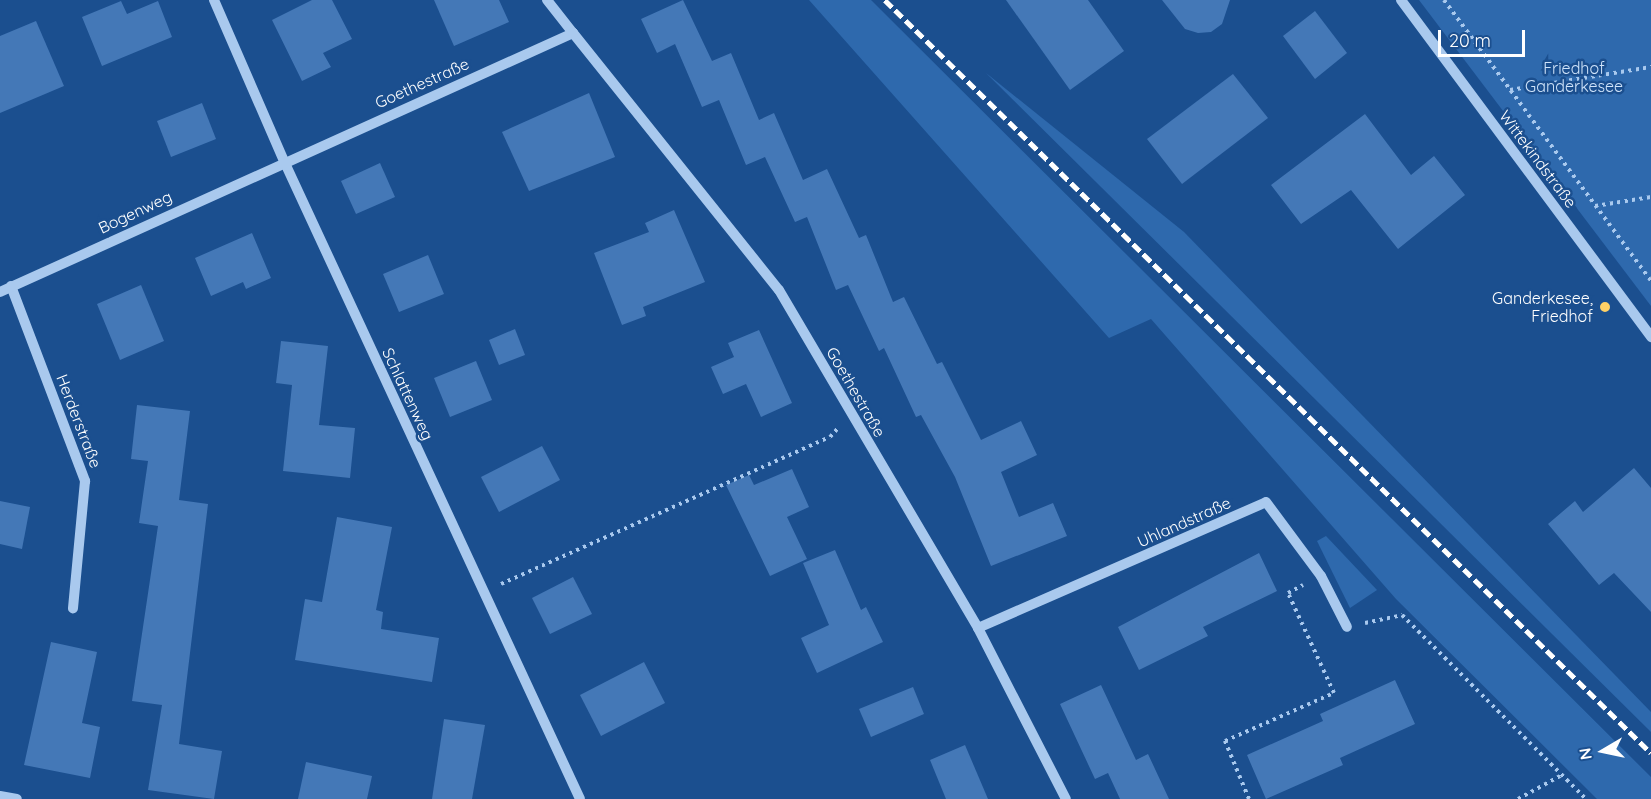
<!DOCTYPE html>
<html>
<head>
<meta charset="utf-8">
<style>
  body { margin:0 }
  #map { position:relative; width:1651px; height:799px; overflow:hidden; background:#1b4f8f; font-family:Quicksand,sans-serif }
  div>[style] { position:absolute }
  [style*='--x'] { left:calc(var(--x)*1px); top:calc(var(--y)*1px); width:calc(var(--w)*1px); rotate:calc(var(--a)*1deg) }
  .green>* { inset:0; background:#2e69ad }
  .building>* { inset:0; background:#4478b7 }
  .path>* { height:4px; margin-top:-2px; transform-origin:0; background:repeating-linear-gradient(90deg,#a9c9ee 0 3px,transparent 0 7.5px) }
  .minor>* { height:10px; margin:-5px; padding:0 5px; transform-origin:5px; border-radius:5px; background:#a9c9ee }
  .rail>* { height:4.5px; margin-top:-2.25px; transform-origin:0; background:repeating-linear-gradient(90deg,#fff 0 10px,transparent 0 14.5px) }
  .dots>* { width:16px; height:16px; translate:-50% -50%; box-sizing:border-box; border:3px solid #1b4f8f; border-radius:50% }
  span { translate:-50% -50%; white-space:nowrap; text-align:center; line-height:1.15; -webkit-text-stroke:5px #1b4f8f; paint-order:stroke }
  .park-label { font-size:16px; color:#cfe3fa }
  .street-label { font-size:16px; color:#fff }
  .poi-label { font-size:16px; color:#fff }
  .right { translate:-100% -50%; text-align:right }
  .north { position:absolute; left:1573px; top:721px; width:60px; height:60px; -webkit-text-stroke:4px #1b4f8f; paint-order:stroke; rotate:261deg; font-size:16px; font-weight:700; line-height:24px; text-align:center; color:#fff }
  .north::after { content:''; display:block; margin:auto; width:21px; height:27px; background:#fff; clip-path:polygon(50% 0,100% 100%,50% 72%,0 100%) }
  .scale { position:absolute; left:1438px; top:30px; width:87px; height:27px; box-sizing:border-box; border:3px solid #fff; border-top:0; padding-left:8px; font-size:18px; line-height:21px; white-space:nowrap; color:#fff; -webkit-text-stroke:4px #1b4f8f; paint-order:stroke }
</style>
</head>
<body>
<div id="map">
  <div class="green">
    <i style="clip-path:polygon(809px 0,871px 0,1651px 777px,1651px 799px,1597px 799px,1396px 599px,1151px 319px,1109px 338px)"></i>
    <i style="clip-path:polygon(1419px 0,1651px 0,1651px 306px)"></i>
    <i style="clip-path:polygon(986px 73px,1184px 232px,1651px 712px,1651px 732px)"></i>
    <i style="clip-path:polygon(1326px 536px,1377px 590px,1350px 608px,1317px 541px)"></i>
  </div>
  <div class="building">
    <i style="clip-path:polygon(312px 0,332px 0,352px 39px,323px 53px,331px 67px,302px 81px,272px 20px)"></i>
    <i style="clip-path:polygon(434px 0,499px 0,509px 22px,454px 46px)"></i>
    <i style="clip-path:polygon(683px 0,712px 61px,731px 53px,759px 120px,774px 113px,803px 180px,827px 169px,859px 238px,866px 235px,893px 302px,904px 297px,937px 364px,942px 362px,981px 440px,1021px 421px,1037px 455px,1001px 472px,1019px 517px,1053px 503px,1067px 536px,991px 566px,955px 477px,921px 415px,916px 417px,884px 348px,879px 351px,848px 285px,836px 290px,807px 217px,795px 222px,765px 157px,746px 165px,719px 100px,702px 107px,675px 44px,657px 53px,641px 19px)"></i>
    <i style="clip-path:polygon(1006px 0,1088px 0,1124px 51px,1070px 90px)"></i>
    <i style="clip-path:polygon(1162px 0,1230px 0,1222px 24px,1211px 32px,1198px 33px,1185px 29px)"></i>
    <i style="clip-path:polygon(121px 1px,127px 14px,158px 1px,172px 37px,102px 66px,82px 17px)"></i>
    <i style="clip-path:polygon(1315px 11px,1347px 53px,1315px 79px,1283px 36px)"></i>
    <i style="clip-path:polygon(36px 21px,64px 86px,0 113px,0 36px)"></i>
    <i style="clip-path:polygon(1233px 74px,1268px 118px,1182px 184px,1147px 139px)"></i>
    <i style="clip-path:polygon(589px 93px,615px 157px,529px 191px,502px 132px)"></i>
    <i style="clip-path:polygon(202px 103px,216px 139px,171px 157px,157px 121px)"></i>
    <i style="clip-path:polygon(1365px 114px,1411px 175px,1434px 156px,1465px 195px,1398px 249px,1351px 190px,1301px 224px,1271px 185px)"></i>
    <i style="clip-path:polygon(380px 163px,395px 197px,356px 214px,341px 181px)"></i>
    <i style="clip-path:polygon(674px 210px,705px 282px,643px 307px,646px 316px,622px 325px,594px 253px,649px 232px,645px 223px)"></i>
    <i style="clip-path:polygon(252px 233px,271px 278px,246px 289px,243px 282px,211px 296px,195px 258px)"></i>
    <i style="clip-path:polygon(428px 255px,444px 294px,399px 312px,383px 274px)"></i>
    <i style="clip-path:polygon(141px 285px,164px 341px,120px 360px,97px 304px)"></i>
    <i style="clip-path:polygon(515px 329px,525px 355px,499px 365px,489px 340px)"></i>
    <i style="clip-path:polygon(759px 330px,792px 403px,761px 417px,746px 384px,723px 394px,711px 367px,734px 357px,728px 343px)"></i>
    <i style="clip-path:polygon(281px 341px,328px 346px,319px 425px,355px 428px,350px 478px,283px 471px,292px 385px,276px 383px)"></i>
    <i style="clip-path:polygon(476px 361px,492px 400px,450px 417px,434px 378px)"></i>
    <i style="clip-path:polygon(137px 405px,190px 411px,179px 500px,208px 504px,179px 744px,222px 751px,214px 799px,148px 790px,162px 705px,132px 701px,158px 526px,139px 523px,148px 461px,131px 459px)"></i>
    <i style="clip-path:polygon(542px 446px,560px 480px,499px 512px,481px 477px)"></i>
    <i style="clip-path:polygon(1634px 468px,1651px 488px,1651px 612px,1614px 573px,1599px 585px,1548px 524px,1575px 501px,1583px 512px)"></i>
    <i style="clip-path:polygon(792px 469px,809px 507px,787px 517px,807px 559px,770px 576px,726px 485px,749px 475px,754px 485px)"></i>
    <i style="clip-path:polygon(0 501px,30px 507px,22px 549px,0 544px)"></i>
    <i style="clip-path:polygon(337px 517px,392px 527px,376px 610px,383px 612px,381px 629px,439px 638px,432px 682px,295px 660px,305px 599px,322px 602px)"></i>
    <i style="clip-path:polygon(835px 550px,861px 610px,866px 607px,883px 642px,817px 673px,801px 638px,829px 625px,803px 563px)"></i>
    <i style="clip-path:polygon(1259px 553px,1277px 591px,1203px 627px,1208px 636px,1139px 670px,1118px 627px)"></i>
    <i style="clip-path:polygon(573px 577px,592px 614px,550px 634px,532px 598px)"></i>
    <i style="clip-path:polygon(51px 642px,97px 652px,82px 723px,100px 727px,90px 778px,24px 765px)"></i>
    <i style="clip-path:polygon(644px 662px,665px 703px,601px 736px,580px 695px)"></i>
    <i style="clip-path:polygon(1395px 680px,1415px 724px,1340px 758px,1343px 765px,1266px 799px,1247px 755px,1323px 721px,1320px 714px)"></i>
    <i style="clip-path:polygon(1101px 685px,1136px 760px,1148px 754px,1169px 799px,1120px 799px,1108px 773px,1095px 779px,1060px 704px)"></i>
    <i style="clip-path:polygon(913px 687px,924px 714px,871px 737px,859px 709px)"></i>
    <i style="clip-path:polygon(444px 719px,485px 725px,472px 799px,432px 799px)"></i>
    <i style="clip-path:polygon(965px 745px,988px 799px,946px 799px,930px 760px)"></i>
    <i style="clip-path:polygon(306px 762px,372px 776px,367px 799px,298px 799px)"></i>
  </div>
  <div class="path">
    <i style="--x:1444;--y:0;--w:349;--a:53.6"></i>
    <i style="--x:1510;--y:90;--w:143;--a:-9.3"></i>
    <i style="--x:1595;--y:206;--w:57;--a:-9.1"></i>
    <i style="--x:501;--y:584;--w:360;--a:-24.1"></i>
    <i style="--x:830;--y:437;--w:13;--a:-48"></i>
    <i style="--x:1365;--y:623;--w:38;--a:-12"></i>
    <i style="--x:1402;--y:615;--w:260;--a:45"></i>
    <i style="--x:1249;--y:799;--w:63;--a:-112.5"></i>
    <i style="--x:1225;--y:741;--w:119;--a:-23.8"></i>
    <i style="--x:1334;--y:693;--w:110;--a:-114.7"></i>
    <i style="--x:1288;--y:593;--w:17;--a:-28"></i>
    <i style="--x:1518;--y:799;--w:50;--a:-28.6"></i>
  </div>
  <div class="minor">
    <i style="--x:214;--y:0;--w:176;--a:66.5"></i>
    <i style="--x:284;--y:161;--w:703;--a:65.11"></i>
    <i style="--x:547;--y:0;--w:42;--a:51.8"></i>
    <i style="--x:1401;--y:0;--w:420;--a:53.4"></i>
    <i style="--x:11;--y:286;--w:209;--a:69.2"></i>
    <i style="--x:85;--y:481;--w:128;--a:95.4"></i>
    <i style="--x:0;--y:292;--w:629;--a:-24.32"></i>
    <i style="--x:573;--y:33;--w:329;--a:51.3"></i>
    <i style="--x:779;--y:290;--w:392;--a:59.5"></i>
    <i style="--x:978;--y:628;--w:192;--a:62.8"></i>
    <i style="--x:978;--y:628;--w:314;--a:-23.6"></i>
    <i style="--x:1266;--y:502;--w:92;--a:53.4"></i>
    <i style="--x:1321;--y:576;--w:57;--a:63"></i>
    <i style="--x:0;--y:796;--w:17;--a:10"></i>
  </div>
  <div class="rail">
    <i style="--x:885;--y:0;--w:1074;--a:44.51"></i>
  </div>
  <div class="dots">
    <i style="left:1605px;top:307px;background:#ffd166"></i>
  </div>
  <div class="park-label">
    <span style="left:1574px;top:77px">Friedhof<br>Ganderkesee</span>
  </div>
  <div class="street-label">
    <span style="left:422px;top:83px;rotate:-24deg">Goethestraße</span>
    <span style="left:1538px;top:159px;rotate:53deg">Wittekindstraße</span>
    <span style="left:135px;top:212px;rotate:-25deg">Bogenweg</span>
    <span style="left:856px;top:392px;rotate:60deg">Goethestraße</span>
    <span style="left:408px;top:394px;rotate:65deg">Schlattenweg</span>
    <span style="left:79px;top:421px;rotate:69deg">Herderstraße</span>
    <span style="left:1184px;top:522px;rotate:-24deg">Uhlandstraße</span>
  </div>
  <div class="poi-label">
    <span class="right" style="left:1593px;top:307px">Ganderkesee,<br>Friedhof</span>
  </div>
  <div class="north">N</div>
  <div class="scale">20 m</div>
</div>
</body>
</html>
